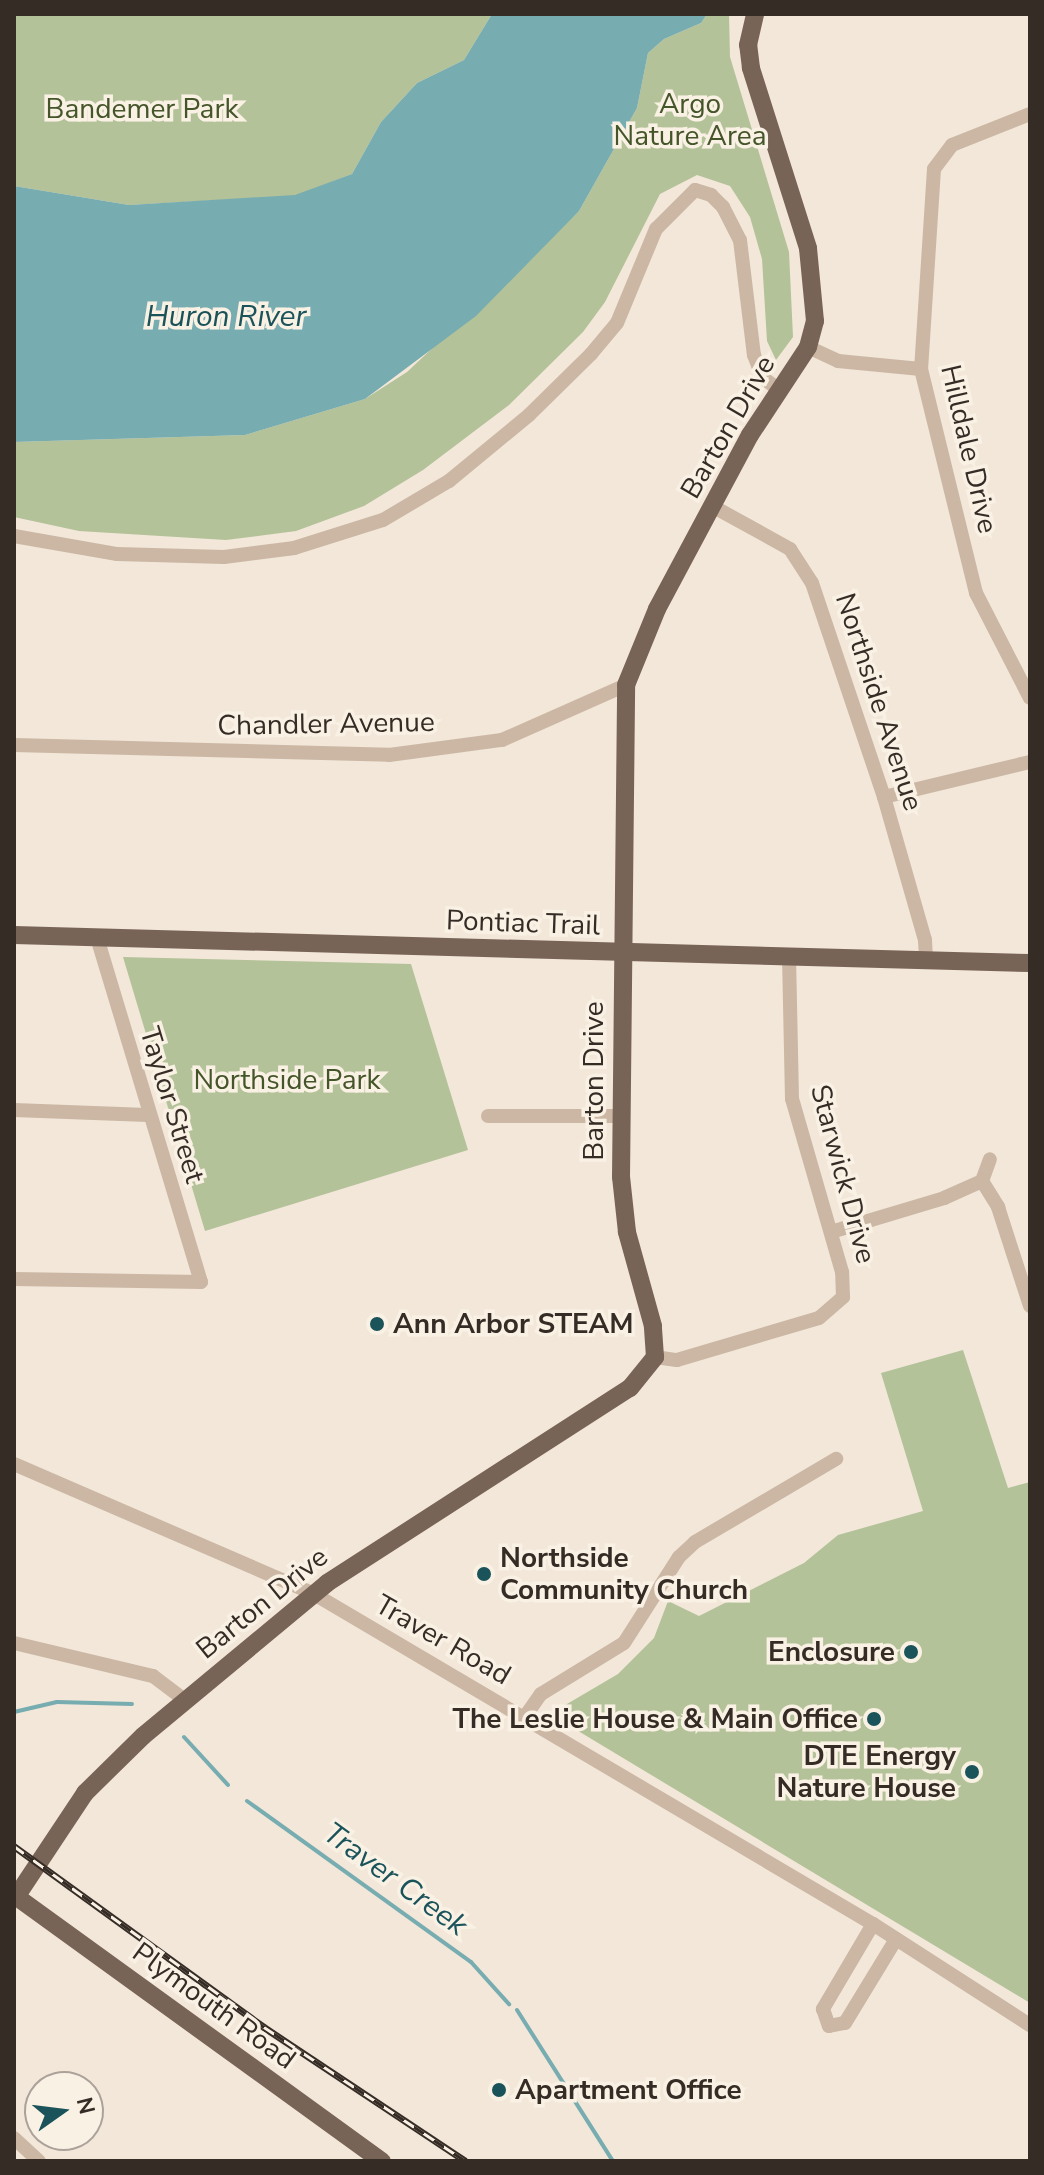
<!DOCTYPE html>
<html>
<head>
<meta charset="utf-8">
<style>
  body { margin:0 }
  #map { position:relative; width:1044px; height:2175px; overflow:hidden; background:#f2e7d9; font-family:"Nunito Sans",sans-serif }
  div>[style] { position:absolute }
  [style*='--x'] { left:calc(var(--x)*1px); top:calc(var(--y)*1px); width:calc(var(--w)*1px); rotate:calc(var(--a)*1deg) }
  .green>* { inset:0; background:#b3c298 }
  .water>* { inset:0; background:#77acb0 }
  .stream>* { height:4px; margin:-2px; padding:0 2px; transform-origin:2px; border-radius:2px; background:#77acb0 }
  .minor>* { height:14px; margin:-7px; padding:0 7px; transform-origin:7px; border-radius:7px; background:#cbb7a4 }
  .major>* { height:18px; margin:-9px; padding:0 9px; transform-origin:9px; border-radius:9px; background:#786357 }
  .rail>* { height:7px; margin-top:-3.5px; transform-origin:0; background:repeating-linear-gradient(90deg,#faf1e5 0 12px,#362c26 0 24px); box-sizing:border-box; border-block:2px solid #362c26 }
  .dots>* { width:22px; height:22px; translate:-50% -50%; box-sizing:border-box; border:4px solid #faf1e5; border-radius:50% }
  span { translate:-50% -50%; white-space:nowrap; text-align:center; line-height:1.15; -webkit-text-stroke:7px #faf1e5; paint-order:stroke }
  .park-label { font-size:28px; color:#445529 }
  .street-label { font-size:28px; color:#362c26 }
  .poi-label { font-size:28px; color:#362c26; font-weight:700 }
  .left { translate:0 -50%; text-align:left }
  .right { translate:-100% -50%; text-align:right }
  .water-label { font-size:30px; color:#1a5359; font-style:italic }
  .frame { position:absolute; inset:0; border:16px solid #362c26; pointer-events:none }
  .north { position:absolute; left:24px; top:2071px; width:80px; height:80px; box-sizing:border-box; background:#faf1e5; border:2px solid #aca299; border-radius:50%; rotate:76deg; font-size:22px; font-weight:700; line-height:32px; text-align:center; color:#362c26 }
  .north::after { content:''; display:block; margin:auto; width:28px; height:36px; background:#1a5359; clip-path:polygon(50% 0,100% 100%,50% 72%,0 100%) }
</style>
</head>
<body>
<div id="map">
  <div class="green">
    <i style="clip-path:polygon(14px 14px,492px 14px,464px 60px,417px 83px,381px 122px,352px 174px,295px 196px,129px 205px,14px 186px)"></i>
    <i style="clip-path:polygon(707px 14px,729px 14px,730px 57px,789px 252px,793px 337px,776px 360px,767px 341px,762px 259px,750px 217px,730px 186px,697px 175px,660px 194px,605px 302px,583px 332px,509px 405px,423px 470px,364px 506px,296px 531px,226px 540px,79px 531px,14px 517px,14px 442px,245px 435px,365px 399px,407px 372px,579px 211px,637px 108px,648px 53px,664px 39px,701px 23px)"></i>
    <i style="clip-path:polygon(123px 957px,411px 964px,468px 1150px,205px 1231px)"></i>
    <i style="clip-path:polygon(963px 1350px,1008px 1488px,1030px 1482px,1030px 2003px,550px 1714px,618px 1674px,654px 1638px,668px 1601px,699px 1616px,804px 1563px,838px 1535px,923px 1511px,881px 1373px)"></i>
  </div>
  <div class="water">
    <i style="clip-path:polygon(492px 14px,707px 14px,701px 23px,664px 39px,648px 53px,637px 108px,579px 211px,476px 316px,365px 399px,245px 435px,14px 442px,14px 186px,129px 205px,295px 195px,352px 174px,381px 122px,417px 83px,464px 60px)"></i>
  </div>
  <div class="stream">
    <i style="--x:14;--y:1712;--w:44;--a:-13.1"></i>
    <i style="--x:57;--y:1702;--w:75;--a:1.5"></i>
    <i style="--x:184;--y:1737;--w:65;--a:47.5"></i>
    <i style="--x:247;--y:1801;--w:276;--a:35.7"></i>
    <i style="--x:471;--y:1962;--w:57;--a:47.9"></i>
    <i style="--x:517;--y:2010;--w:179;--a:57.6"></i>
  </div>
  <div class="minor">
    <i style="--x:1030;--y:114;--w:84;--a:158.3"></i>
    <i style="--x:952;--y:145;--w:30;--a:127"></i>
    <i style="--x:934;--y:169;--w:200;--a:93.7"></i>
    <i style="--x:921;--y:369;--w:231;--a:76.2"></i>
    <i style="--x:976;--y:593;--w:118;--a:62.8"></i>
    <i style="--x:808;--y:347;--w:33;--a:25"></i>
    <i style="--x:838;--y:361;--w:83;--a:5.5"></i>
    <i style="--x:714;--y:507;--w:87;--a:28.9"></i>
    <i style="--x:790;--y:549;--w:40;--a:57.1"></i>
    <i style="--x:812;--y:583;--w:226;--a:71.4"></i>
    <i style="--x:884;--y:797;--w:149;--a:74"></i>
    <i style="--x:925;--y:940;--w:22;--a:87"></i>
    <i style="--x:14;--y:536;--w:105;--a:9.9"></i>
    <i style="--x:117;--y:554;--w:107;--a:1.6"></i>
    <i style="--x:224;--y:557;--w:71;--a:-7.3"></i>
    <i style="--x:294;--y:548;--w:93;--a:-17.5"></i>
    <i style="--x:383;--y:520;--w:77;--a:-30.6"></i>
    <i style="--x:449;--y:481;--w:104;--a:-39.5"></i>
    <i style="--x:529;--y:415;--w:87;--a:-44.5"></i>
    <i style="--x:591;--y:354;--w:40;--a:-50"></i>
    <i style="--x:617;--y:323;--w:102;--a:-67.5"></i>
    <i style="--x:656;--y:229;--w:55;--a:-45"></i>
    <i style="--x:695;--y:190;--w:17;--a:17"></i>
    <i style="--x:711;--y:195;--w:17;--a:45"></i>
    <i style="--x:723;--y:207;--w:37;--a:63"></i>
    <i style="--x:740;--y:240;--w:116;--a:83.1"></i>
    <i style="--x:754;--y:355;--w:25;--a:69"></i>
    <i style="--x:763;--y:378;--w:19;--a:36"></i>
    <i style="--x:14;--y:745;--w:375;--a:1.5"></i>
    <i style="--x:389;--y:755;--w:114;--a:-7.6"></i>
    <i style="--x:502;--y:740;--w:136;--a:-23.9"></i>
    <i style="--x:884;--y:797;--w:150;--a:-13.5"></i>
    <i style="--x:14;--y:1110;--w:133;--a:2.2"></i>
    <i style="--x:488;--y:1116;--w:132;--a:0"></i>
    <i style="--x:982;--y:1181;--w:23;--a:-70"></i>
    <i style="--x:831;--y:1232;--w:118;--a:-16.7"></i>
    <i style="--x:944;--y:1198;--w:42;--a:-24.1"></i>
    <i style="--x:982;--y:1181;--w:31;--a:58"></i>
    <i style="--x:998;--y:1207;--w:104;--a:72.1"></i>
    <i style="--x:14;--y:1279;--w:187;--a:0.9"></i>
    <i style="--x:201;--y:1282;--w:356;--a:-106.8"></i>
    <i style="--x:655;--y:1357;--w:22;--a:8"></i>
    <i style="--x:677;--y:1360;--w:148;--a:-16.5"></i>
    <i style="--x:819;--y:1318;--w:32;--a:-41"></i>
    <i style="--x:843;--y:1297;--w:25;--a:-92"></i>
    <i style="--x:842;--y:1272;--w:180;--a:-106.1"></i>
    <i style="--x:792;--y:1099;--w:142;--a:-91.2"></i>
    <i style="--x:14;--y:1464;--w:327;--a:23.4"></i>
    <i style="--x:314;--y:1594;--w:649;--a:30.56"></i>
    <i style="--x:873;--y:1924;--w:187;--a:32.8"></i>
    <i style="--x:14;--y:1643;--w:143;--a:13.4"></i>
    <i style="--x:153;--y:1676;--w:41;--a:37.1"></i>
    <i style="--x:524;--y:1718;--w:29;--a:-55"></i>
    <i style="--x:541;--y:1694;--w:97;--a:-31.6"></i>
    <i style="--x:624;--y:1643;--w:102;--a:-57.4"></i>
    <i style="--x:679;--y:1557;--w:22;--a:-43"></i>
    <i style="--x:695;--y:1542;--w:164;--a:-30.5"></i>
    <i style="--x:873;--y:1924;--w:99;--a:120.5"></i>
    <i style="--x:823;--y:2009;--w:18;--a:71"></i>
    <i style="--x:829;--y:2026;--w:16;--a:-11"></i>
    <i style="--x:845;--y:2023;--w:98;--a:-58.7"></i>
    <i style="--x:14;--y:2138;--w:34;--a:43"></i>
  </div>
  <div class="major">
    <i style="--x:14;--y:935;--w:1016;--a:1.58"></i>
    <i style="--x:14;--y:1895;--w:454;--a:35.9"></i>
    <i style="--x:16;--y:1897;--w:125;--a:-56.4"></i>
    <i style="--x:85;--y:1793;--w:81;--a:-44.5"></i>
    <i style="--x:143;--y:1736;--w:239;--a:-39.7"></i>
    <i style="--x:327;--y:1583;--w:360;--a:-32.8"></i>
    <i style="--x:630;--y:1388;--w:40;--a:-51"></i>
    <i style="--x:655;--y:1357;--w:31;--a:-94"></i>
    <i style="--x:653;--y:1326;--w:98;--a:-105.5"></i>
    <i style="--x:627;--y:1232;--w:55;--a:-96.2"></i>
    <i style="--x:621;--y:1177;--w:492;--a:-89.4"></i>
    <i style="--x:626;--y:685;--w:82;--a:-67.8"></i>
    <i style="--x:657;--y:609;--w:197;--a:-61.9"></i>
    <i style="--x:750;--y:435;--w:105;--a:-56.6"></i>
    <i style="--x:808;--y:347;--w:27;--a:-75"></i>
    <i style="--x:815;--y:321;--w:73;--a:-95.5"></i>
    <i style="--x:808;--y:248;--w:189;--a:-107.6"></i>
    <i style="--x:751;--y:68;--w:23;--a:-97"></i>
    <i style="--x:748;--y:45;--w:32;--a:-77"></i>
  </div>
  <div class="rail">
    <i style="--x:14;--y:1846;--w:309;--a:35.9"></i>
    <i style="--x:264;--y:2027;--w:242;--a:33.6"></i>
  </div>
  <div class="dots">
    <i style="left:377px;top:1324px;background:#1a5359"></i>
    <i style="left:484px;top:1574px;background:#1a5359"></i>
    <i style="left:911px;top:1652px;background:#1a5359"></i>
    <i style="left:874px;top:1719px;background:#1a5359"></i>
    <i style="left:972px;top:1772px;background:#1a5359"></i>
    <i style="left:499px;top:2090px;background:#1a5359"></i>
  </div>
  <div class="park-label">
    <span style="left:690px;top:120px">Argo<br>Nature Area</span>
    <span style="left:142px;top:109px">Bandemer Park</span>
    <span style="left:287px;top:1080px">Northside Park</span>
  </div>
  <div class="street-label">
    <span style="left:728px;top:427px;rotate:-60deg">Barton Drive</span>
    <span style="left:969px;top:449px;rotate:77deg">Hilldale Drive</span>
    <span style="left:879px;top:702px;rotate:72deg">Northside Avenue</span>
    <span style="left:326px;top:724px;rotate:-1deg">Chandler Avenue</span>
    <span style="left:523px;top:923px;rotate:2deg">Pontiac Trail</span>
    <span style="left:594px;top:1081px;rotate:-90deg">Barton Drive</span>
    <span style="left:172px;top:1105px;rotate:73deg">Taylor Street</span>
    <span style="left:843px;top:1174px;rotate:75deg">Starwick Drive</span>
    <span style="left:262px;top:1603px;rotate:-39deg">Barton Drive</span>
    <span style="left:443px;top:1640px;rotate:30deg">Traver Road</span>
    <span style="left:214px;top:2006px;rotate:36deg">Plymouth Road</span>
  </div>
  <div class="poi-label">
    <span class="left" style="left:393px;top:1324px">Ann Arbor STEAM</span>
    <span class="left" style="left:500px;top:1574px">Northside<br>Community Church</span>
    <span class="right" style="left:895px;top:1652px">Enclosure</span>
    <span class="right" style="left:858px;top:1719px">The Leslie House &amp; Main Office</span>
    <span class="right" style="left:956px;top:1772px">DTE Energy<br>Nature House</span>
    <span class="left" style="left:515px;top:2090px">Apartment Office</span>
  </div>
  <div class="water-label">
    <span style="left:226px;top:317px">Huron River</span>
    <span style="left:395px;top:1880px;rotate:36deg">Traver Creek</span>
  </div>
  <div class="frame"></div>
  <div class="north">N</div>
</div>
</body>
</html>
